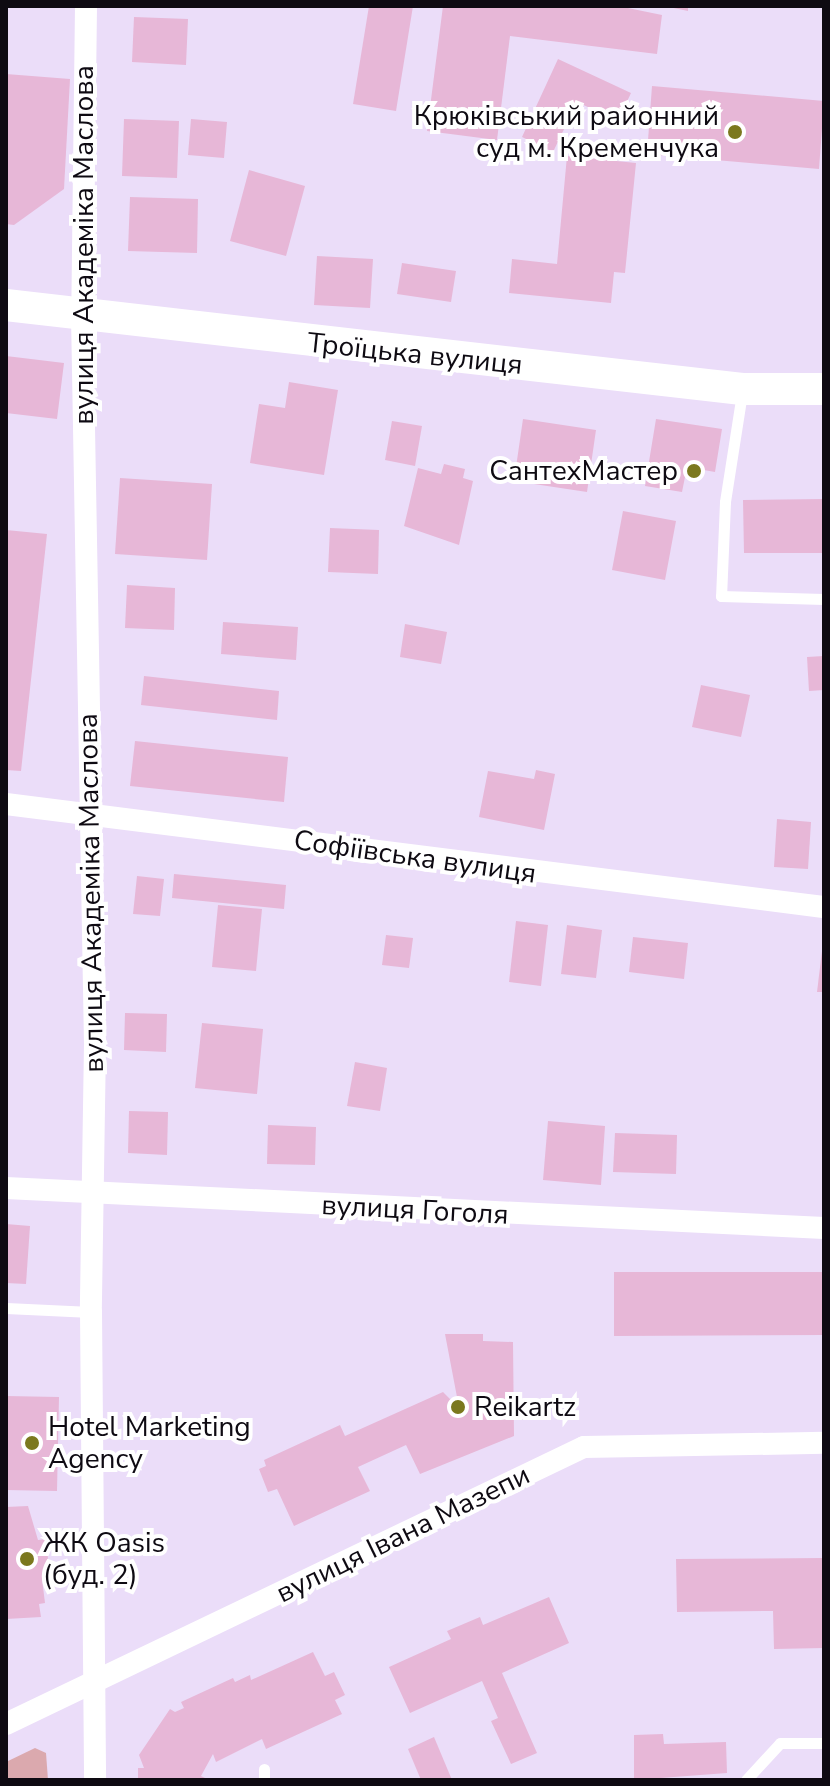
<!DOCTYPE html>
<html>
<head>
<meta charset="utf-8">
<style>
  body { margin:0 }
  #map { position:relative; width:830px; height:1786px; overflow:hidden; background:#ebddf9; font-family:"Nunito Sans",sans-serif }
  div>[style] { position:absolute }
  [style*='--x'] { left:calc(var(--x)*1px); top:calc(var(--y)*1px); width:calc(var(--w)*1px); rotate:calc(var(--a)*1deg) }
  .green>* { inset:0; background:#dba9ae }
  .building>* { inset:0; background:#e7b7d7 }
  .service>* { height:11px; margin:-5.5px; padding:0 5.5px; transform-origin:5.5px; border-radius:5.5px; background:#fff }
  .minor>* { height:22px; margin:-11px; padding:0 11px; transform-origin:11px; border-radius:11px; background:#fff }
  .secondary>* { height:32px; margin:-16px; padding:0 16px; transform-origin:16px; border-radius:16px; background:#fff }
  .dots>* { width:22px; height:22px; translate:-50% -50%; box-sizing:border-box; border:4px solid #fff; border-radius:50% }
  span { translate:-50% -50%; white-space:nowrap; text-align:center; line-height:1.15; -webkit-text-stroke:8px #fff; paint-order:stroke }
  .poi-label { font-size:28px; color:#0e0a12 }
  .right { translate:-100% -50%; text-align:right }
  .left { translate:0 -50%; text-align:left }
  .street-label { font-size:28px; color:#0e0a12 }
  .frame { position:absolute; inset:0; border:8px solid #0e0a12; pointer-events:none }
</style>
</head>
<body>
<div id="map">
  <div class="green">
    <i style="clip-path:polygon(35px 1748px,46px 1753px,48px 1780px,6px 1780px,6px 1762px)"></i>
  </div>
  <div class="building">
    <i style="clip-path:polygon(369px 6px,413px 6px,396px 111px,353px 104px)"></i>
    <i style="clip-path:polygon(443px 6px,618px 6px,662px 15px,657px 54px,510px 36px,497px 140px,427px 131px)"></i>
    <i style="clip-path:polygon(664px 6px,688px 6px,688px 11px)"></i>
    <i style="clip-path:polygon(134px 17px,188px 19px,186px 65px,132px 62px)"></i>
    <i style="clip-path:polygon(558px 59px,631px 93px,618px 121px,577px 102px,553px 152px,522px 137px)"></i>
    <i style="clip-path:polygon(6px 74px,70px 79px,64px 189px,14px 225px,6px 224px)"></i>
    <i style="clip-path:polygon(652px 86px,824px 101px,819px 169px,647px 154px)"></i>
    <i style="clip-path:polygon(124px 119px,179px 121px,177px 178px,122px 176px)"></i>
    <i style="clip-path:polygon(191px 119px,227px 122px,224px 158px,188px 155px)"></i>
    <i style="clip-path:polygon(567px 156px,636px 163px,625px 273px,614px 272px,611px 303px,509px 293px,512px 259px,557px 264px)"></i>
    <i style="clip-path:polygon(249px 170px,305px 186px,286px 256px,230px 241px)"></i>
    <i style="clip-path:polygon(130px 197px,198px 199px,197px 253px,128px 251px)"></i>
    <i style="clip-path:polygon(317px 256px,373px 259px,370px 308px,314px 305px)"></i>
    <i style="clip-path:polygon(402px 263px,456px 271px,451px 302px,397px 294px)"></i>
    <i style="clip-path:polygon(6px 356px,64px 363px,57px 419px,6px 413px)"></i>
    <i style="clip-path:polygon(289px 382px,338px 390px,324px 475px,250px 463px,259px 404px,285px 408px)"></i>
    <i style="clip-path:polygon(523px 419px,596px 430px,587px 492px,514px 481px)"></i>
    <i style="clip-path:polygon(656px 419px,722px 429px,715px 472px,687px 467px,682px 492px,645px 486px)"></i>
    <i style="clip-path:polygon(392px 421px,422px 426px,415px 466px,385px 460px)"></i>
    <i style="clip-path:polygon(444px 464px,465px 469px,463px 478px,473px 481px,459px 545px,404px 526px,418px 468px,441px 474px)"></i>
    <i style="clip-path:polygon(120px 478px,212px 484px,207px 560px,115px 554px)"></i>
    <i style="clip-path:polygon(824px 499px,824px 553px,744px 553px,743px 500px)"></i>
    <i style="clip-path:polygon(623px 511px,676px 521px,665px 580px,612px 570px)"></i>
    <i style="clip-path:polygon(330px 528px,379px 530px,378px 574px,328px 572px)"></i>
    <i style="clip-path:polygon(6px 530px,47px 534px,21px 771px,6px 770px)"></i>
    <i style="clip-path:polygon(127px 585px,175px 588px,174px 630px,125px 628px)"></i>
    <i style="clip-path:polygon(223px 622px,298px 627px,296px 660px,221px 654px)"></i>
    <i style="clip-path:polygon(405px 624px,447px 632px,441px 664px,400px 657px)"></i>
    <i style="clip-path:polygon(824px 656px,824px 690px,809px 691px,807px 657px)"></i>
    <i style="clip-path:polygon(144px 676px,279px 691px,277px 720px,141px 705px)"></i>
    <i style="clip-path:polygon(701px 685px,750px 695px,741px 737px,692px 727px)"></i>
    <i style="clip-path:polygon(135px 741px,288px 757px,284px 802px,130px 786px)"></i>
    <i style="clip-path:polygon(536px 770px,555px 774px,544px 830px,479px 817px,488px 771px,534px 779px)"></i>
    <i style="clip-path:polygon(777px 819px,811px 822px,808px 869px,774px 867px)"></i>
    <i style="clip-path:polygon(174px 874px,286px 885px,284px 909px,172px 898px)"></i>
    <i style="clip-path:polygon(137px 876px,164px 879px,160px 916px,133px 914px)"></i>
    <i style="clip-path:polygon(218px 905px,262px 909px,256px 971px,212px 967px)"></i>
    <i style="clip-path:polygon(516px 921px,548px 925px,541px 986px,509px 982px)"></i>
    <i style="clip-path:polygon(567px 925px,602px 930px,596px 978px,561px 974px)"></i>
    <i style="clip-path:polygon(386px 935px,413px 938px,409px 968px,382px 965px)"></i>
    <i style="clip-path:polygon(633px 937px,688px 943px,684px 979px,629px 972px)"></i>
    <i style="clip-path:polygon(822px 951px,824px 951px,824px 992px,817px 992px)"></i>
    <i style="clip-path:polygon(125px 1013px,167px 1014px,166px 1052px,124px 1050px)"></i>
    <i style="clip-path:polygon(202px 1023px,263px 1029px,257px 1094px,195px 1088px)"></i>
    <i style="clip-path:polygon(355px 1062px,387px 1068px,380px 1111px,347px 1106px)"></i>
    <i style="clip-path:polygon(129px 1111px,168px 1112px,167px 1155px,128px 1153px)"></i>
    <i style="clip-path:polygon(548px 1121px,605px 1126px,601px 1185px,543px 1180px)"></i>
    <i style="clip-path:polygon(268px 1125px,316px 1127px,315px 1165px,267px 1164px)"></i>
    <i style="clip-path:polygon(615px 1133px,677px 1135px,676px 1174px,613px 1172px)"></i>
    <i style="clip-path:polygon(6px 1224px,30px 1226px,26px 1284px,6px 1283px)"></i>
    <i style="clip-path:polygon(614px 1272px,824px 1272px,824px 1335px,614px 1336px)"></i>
    <i style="clip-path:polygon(445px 1334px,483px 1334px,483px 1341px,513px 1342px,514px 1436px,420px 1474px,406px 1445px,358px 1467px,370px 1491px,294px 1526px,277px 1489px,268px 1492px,259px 1469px,266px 1466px,264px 1460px,340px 1425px,345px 1436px,443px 1392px,450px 1399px,457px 1397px)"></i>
    <i style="clip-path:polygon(6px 1396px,59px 1397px,57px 1491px,6px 1490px)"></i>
    <i style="clip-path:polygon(28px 1506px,38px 1540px,46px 1539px,50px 1578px,42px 1579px,45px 1603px,39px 1604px,41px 1617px,6px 1619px,6px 1507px)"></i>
    <i style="clip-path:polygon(824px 1558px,824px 1648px,774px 1649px,773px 1611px,677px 1612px,676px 1559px)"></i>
    <i style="clip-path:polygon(549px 1597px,569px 1643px,502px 1673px,537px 1753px,511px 1764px,491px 1721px,498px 1718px,482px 1681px,410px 1713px,389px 1667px,451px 1639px,447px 1631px,480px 1617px,483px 1625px)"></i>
    <i style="clip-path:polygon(313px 1652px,325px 1676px,334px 1672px,345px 1695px,335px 1700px,342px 1714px,266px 1749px,262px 1739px,216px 1762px,213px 1754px,201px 1776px,209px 1780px,138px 1780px,138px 1768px,144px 1768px,139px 1755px,170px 1709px,175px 1712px,184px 1708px,181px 1702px,233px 1678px,235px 1682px,250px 1675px,251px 1680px)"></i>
    <i style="clip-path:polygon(663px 1734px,664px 1744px,726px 1742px,727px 1773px,634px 1780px,634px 1735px)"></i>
    <i style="clip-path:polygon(434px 1737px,452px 1780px,421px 1780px,408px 1749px)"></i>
  </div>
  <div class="service">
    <i style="--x:742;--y:393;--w:110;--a:98.9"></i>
    <i style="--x:725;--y:502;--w:94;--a:92.4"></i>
    <i style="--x:721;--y:596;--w:103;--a:1.7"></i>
    <i style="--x:6;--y:1308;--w:85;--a:2.7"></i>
    <i style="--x:264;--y:1769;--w:11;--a:90"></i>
    <i style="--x:746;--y:1780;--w:50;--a:-47.4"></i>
    <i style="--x:780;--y:1743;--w:44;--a:0"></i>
  </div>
  <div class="minor">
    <i style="--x:86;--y:6;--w:309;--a:90.7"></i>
    <i style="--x:82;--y:315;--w:729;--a:88.98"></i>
    <i style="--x:95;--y:1044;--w:268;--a:90.9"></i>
    <i style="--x:91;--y:1312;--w:468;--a:89.5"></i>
    <i style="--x:6;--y:804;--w:824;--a:7.18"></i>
    <i style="--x:6;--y:1188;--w:819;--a:2.8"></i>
    <i style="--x:6;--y:1724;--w:641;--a:-25.61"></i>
    <i style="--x:584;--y:1447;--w:240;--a:-1"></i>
  </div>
  <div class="secondary">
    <i style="--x:6;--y:305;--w:741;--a:6.51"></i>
    <i style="--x:742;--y:389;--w:82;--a:0"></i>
  </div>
  <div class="dots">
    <i style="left:735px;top:132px;background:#7b781e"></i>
    <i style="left:694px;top:471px;background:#7b781e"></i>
    <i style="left:458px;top:1407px;background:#7b781e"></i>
    <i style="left:32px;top:1443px;background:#7b781e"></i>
    <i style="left:27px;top:1559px;background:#7b781e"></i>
  </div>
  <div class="poi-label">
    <span class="right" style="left:719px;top:132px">Крюківський районний<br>суд м. Кременчука</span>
    <span class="right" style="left:678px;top:471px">СантехМастер</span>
    <span class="left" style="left:474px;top:1407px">Reikartz</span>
    <span class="left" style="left:48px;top:1443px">Hotel Marketing<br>Agency</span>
    <span class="left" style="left:43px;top:1559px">ЖК Oasis<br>(буд. 2)</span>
  </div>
  <div class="street-label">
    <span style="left:84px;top:245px;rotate:-90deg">вулиця Академіка Маслова</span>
    <span style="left:415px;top:354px;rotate:6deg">Троїцька вулиця</span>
    <span style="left:415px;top:857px;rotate:8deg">Софіївська вулиця</span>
    <span style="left:91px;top:893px;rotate:-91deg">вулиця Академіка Маслова</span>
    <span style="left:415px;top:1210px;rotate:3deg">вулиця Гоголя</span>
    <span style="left:403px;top:1534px;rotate:-26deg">вулиця Івана Мазепи</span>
  </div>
  <div class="frame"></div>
</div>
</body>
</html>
